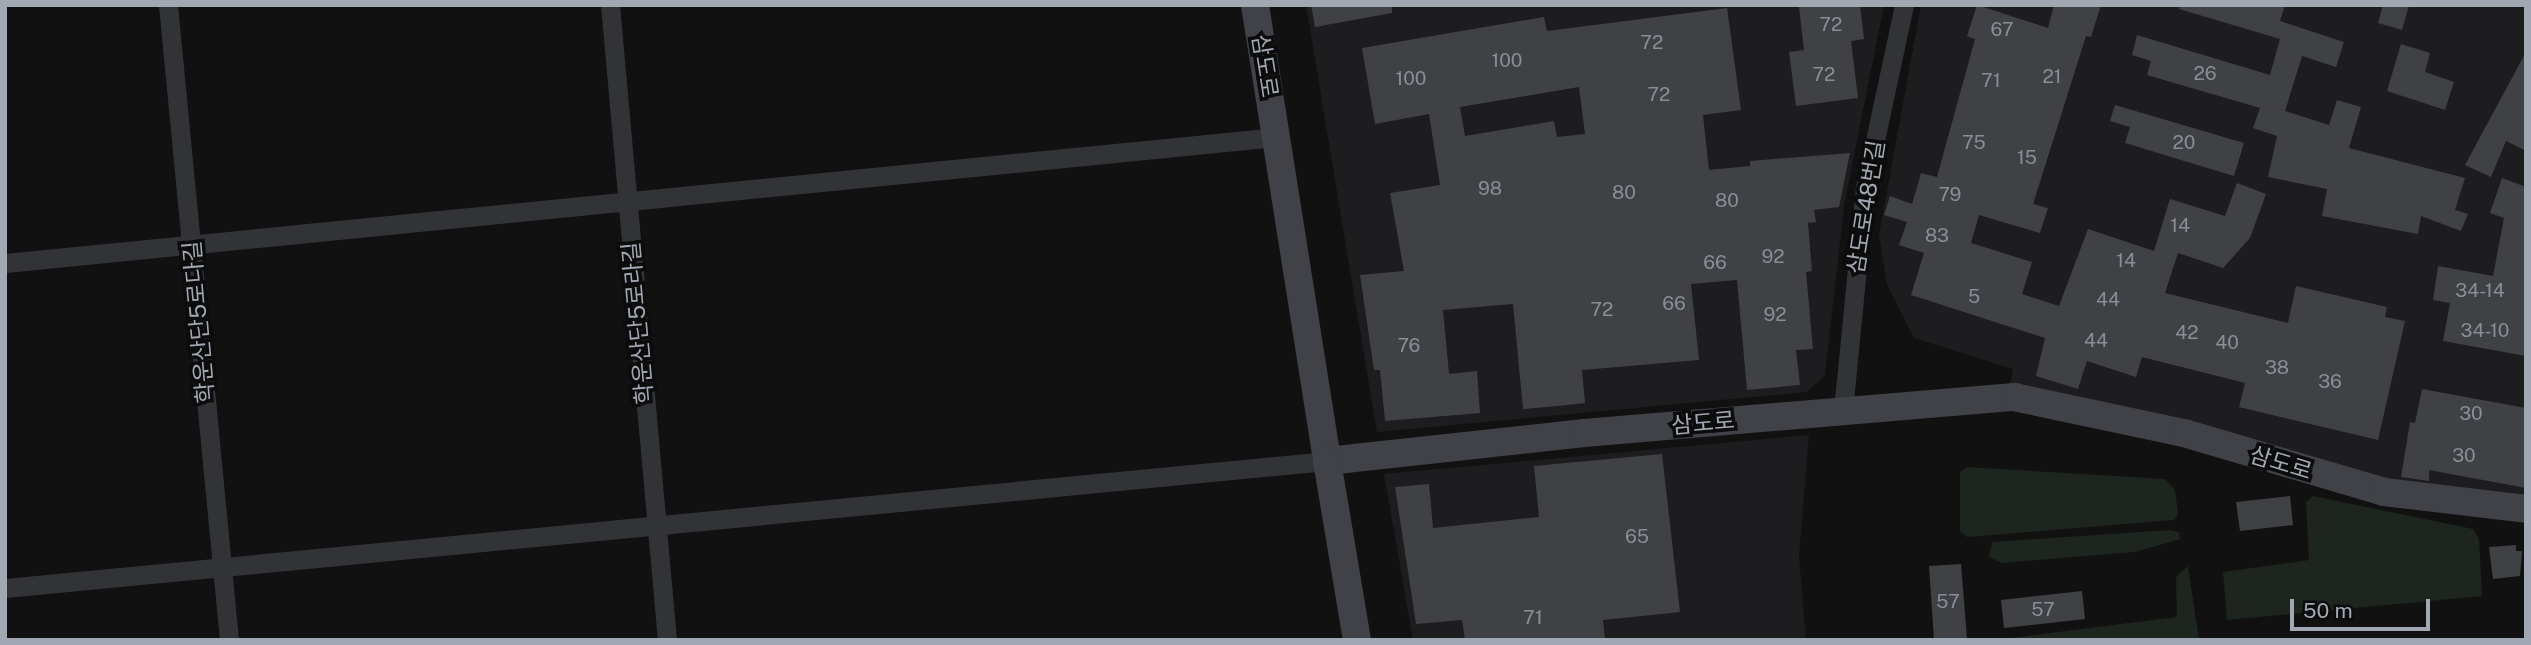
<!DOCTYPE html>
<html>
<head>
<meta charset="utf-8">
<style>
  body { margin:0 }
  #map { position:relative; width:2531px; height:645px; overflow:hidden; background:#111112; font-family:"Public Sans","Noto Sans KR",sans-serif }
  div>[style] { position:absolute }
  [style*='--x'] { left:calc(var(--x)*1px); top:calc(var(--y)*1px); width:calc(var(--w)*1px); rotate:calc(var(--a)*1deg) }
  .built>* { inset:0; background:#1d1d1f }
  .green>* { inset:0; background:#1d251e }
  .building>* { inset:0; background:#404145 }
  .street>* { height:19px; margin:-9.5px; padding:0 9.5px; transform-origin:9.5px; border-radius:9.5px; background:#323337 }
  .secondary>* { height:28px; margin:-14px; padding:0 14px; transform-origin:14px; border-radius:14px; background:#404247 }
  span { translate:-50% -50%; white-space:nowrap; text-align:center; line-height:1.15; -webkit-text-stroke:7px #0c0c0d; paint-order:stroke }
  .number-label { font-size:19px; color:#8a8e98 }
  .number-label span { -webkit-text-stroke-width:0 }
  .street-label { font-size:23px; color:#a2a8b3 }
  .frame { position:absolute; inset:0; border:7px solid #a2a8b3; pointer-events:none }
  .scale { position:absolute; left:2290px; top:599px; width:140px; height:32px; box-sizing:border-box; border:4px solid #a2a8b3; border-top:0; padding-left:9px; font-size:21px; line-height:24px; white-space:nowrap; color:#a2a8b3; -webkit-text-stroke:5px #0c0c0d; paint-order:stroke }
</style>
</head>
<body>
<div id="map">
  <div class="built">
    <i style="clip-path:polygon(1306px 5px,1884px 5px,1844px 206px,1825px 375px,1807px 392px,1377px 432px)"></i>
    <i style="clip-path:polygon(1921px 5px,2526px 5px,2526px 500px,2426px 492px,2010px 384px,2013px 369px,1914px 338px,1887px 284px,1879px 235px)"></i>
    <i style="clip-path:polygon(1809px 435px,1799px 556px,1806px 640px,1413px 640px,1384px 474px)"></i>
  </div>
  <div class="green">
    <i style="clip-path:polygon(1967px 467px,2165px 479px,2175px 490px,2178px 514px,2174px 520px,1967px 537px,1960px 531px,1960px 472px)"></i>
    <i style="clip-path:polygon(2313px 496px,2473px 529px,2479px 539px,2482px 596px,2227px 620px,2223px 572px,2309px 560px,2306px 502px)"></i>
    <i style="clip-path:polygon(2170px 530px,2179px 532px,2180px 539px,2135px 552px,2002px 563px,1989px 557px,1992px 542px)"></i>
    <i style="clip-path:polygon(2188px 566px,2199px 640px,1995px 640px,2177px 617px,2176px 577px)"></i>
  </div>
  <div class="building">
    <i style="clip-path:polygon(1311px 5px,1392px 5px,1392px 13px,1315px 27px)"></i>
    <i style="clip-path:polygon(1860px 5px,1864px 39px,1851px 41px,1858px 98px,1796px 106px,1789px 52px,1804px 50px,1799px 7px)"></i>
    <i style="clip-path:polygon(1977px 5px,2048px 28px,2054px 5px,2101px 5px,2091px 37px,2086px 36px,2033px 204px,2048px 208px,2040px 233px,1979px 215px,1971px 243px,2032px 262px,2022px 294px,2059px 306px,2088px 229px,2154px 251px,2170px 199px,2225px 216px,2237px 183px,2266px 194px,2250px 238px,2223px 268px,2178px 253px,2165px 293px,2288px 323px,2296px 286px,2387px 307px,2385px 317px,2405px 321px,2378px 440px,2239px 407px,2245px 383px,2142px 357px,2136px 377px,2087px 361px,2078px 389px,2036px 376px,2045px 338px,1911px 295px,1924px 253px,1899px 245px,1907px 222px,1884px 215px,1890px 196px,1912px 204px,1921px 173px,1937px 177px,1975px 39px,1967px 36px)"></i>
    <i style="clip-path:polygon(2180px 5px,2285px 5px,2280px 21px,2344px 42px,2336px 67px,2302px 56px,2285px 111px,2329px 125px,2337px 100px,2361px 107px,2349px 148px,2465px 178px,2455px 210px,2468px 214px,2461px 231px,2421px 216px,2418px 234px,2322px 216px,2327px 189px,2268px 177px,2277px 136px,2253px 128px,2260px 108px,2147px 75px,2151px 61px,2132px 55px,2137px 35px,2270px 75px,2280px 39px,2179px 9px)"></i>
    <i style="clip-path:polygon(2383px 5px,2409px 5px,2402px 30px,2378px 23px)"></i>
    <i style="clip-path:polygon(evenodd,1727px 8px,1741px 110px,1703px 115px,1709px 170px,1750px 166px,1750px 161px,1850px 153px,1839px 207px,1814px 210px,1816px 222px,1808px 223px,1812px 271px,1806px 272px,1813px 349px,1796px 350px,1800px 385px,1747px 390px,1737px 280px,1691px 284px,1699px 360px,1582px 370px,1585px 403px,1558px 406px,1523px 409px,1513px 304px,1443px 310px,1449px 374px,1477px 371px,1480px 413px,1385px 421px,1380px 370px,1374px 370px,1360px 275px,1404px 271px,1390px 193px,1440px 185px,1429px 114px,1375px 124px,1362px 48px,1544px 17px,1547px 31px,1727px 8px,1579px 87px,1585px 134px,1557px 137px,1554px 121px,1465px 136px,1460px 107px,1579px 87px)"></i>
    <i style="clip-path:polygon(2401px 44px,2430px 53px,2425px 72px,2454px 82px,2445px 110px,2387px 91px)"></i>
    <i style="clip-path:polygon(2526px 52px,2526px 151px,2506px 141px,2491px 177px,2465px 165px)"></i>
    <i style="clip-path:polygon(2115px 105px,2244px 143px,2234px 176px,2125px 143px,2130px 127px,2110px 121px)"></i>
    <i style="clip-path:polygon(2502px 178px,2526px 187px,2526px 356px,2443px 341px,2450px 303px,2433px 300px,2438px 266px,2493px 276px,2504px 218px,2490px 213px)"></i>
    <i style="clip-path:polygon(2422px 389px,2526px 408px,2526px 488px,2429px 470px,2429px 481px,2401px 477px,2410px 422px,2415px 423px)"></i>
    <i style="clip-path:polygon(1662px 454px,1680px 612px,1603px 620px,1605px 640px,1465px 640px,1462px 620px,1416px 624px,1395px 487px,1429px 484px,1433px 528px,1539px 517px,1534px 466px)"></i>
    <i style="clip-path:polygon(2290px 496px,2293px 525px,2240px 531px,2236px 502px)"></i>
    <i style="clip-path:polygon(2516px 545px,2516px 551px,2522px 551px,2520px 576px,2493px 579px,2489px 547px)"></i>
    <i style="clip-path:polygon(1961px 564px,1967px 638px,1934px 640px,1929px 566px)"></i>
    <i style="clip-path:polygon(2082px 591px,2085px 619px,2004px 628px,2001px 600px)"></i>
  </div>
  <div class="street">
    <i style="--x:168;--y:5;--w:638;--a:84.51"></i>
    <i style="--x:610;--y:5;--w:638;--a:84.87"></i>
    <i style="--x:5;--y:263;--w:1277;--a:-5.66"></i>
    <i style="--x:1843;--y:411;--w:225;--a:-84.4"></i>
    <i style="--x:1865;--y:187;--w:186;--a:-77.9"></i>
    <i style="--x:5;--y:588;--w:1328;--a:-5.49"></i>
  </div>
  <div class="secondary">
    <i style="--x:1255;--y:5;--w:462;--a:81"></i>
    <i style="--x:1327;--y:461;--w:259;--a:-6.2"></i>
    <i style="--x:1584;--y:433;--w:432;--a:-4.8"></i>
    <i style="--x:2014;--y:397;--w:174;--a:12"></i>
    <i style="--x:2184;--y:433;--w:209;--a:16.4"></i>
    <i style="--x:2384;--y:492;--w:143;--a:6.8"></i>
    <i style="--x:1327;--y:461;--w:181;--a:80.5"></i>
  </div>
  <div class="number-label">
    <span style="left:1831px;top:25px">72</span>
    <span style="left:2002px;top:30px">67</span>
    <span style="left:1652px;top:43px">72</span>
    <span style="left:1507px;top:61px">100</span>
    <span style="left:2205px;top:74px">26</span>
    <span style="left:1824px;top:75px">72</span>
    <span style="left:2052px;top:77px">21</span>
    <span style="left:1411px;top:79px">100</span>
    <span style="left:1991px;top:81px">71</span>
    <span style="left:1659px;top:95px">72</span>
    <span style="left:1974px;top:143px">75</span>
    <span style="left:2184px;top:143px">20</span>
    <span style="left:2027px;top:158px">15</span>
    <span style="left:1490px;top:189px">98</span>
    <span style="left:1624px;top:193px">80</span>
    <span style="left:1950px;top:195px">79</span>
    <span style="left:1727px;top:201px">80</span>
    <span style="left:2180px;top:226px">14</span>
    <span style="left:1937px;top:236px">83</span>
    <span style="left:1773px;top:257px">92</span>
    <span style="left:2126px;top:261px">14</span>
    <span style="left:1715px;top:263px">66</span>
    <span style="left:2480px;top:291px">34-14</span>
    <span style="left:1974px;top:297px">5</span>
    <span style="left:2108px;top:300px">44</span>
    <span style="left:1674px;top:304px">66</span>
    <span style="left:1602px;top:310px">72</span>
    <span style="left:1775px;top:315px">92</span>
    <span style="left:2485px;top:331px">34-10</span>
    <span style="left:2187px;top:333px">42</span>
    <span style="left:2096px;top:341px">44</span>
    <span style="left:2227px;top:343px">40</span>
    <span style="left:1409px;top:346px">76</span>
    <span style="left:2277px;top:368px">38</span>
    <span style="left:2330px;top:382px">36</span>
    <span style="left:2471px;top:414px">30</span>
    <span style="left:2464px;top:456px">30</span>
    <span style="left:1637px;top:537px">65</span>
    <span style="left:1948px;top:602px">57</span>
    <span style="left:2043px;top:610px">57</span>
    <span style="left:1533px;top:618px">71</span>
  </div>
  <div class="street-label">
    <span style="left:1265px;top:66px;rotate:81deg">삼도로</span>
    <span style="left:1866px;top:207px;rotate:-81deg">삼도로48번길</span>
    <span style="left:199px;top:322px;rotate:-95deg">학운산단5로다길</span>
    <span style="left:638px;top:323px;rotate:-95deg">학운산단5로라길</span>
    <span style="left:1703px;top:423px;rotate:-5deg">삼도로</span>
    <span style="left:2281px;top:463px;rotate:17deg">삼도로</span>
  </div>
  <div class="frame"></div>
  <div class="scale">50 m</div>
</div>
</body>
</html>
